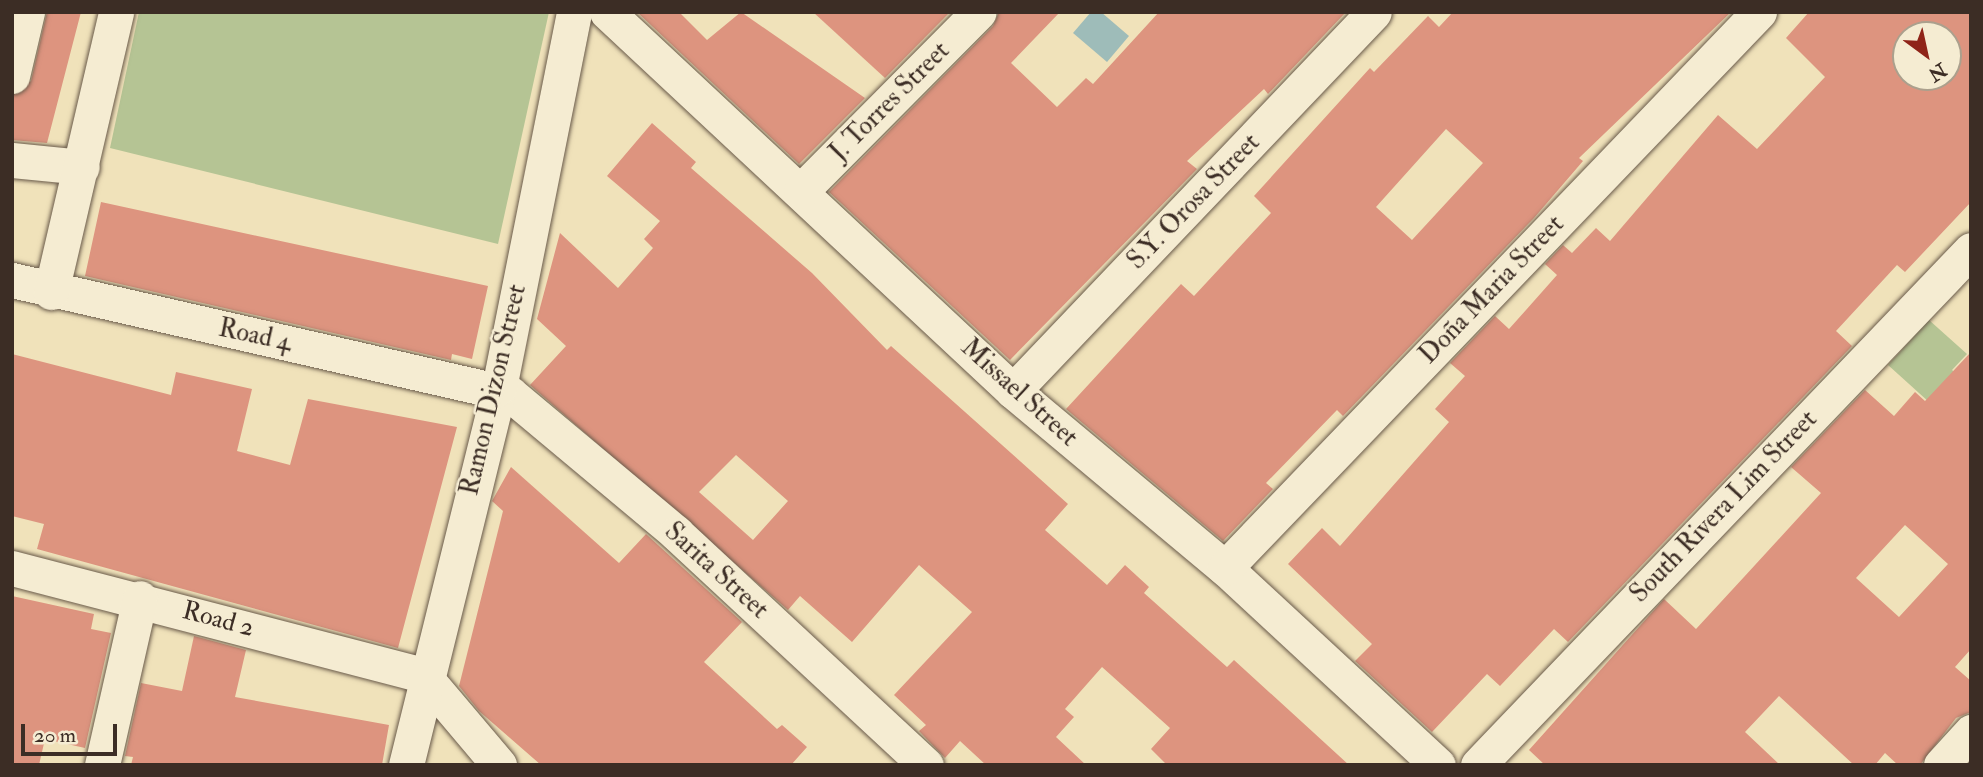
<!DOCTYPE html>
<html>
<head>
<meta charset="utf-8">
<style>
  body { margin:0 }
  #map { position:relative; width:1983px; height:777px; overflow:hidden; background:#f0e2ba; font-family:"IM FELL Double Pica",serif }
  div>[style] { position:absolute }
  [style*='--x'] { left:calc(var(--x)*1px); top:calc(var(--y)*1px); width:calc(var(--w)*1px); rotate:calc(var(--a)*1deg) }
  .green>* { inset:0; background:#b5c494 }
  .water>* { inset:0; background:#9ebcb9 }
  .building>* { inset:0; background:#dd947f }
  .roads { filter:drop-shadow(0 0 2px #695a4a) drop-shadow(0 0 2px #695a4a) }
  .minor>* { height:35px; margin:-17.5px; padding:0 17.5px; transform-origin:17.5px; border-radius:17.5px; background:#f5ecd2 }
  span { translate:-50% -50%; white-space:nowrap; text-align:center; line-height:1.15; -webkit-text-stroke:5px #f5ecd2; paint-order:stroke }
  .street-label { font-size:26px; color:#3c2d25 }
  .frame { position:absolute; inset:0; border:14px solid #3c2d25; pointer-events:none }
  .north { position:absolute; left:1892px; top:21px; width:70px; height:70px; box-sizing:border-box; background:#f5ecd2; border:2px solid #aba08d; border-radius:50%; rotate:147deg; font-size:19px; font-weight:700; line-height:28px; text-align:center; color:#3c2d25 }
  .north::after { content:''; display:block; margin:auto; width:24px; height:32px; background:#8f2418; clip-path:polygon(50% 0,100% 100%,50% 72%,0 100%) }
  .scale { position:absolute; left:21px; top:724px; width:96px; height:32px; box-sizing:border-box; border:4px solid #3c2d25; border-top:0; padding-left:9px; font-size:21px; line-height:24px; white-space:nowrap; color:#3c2d25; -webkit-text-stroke:5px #f5ecd2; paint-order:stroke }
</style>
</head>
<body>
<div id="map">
  <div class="green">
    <i style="clip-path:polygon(139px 12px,549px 12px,498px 244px,110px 148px)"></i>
    <i style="clip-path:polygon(1929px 320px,1967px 354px,1952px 370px,1971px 387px,1971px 440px,1888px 365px)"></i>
  </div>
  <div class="water">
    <i style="clip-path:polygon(1091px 12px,1101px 12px,1129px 36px,1107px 62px,1073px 33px)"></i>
  </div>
  <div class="building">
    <i style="clip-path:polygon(47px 12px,81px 12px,47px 143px,12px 140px,12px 96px,31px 81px)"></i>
    <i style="clip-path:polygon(637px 12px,679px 12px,707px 40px,741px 12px,865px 98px,799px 164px)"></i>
    <i style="clip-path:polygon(813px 12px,950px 12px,885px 78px)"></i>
    <i style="clip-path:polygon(999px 12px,1060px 12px,1011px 63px,1057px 107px,1086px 78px,1093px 84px,1159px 12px,1346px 12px,1268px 94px,1264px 89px,1187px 161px,1197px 169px,1010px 360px,829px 192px,993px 26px)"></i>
    <i style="clip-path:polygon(evenodd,1453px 12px,1731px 12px,1579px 158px,1583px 161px,1534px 218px,1343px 416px,1337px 410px,1266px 483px,1273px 489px,1223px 541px,1066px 409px,1181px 284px,1194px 296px,1271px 213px,1254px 196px,1370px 68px,1374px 72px,1428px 16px,1439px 27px,1453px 12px,1446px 129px,1483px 163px,1412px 240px,1376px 207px,1446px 129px)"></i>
    <i style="clip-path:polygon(evenodd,1809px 12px,1971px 12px,1971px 202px,1905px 272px,1897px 265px,1836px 331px,1852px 346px,1568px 642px,1554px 629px,1500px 686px,1487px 674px,1432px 732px,1355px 661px,1372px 644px,1288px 564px,1322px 528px,1340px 546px,1449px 422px,1435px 409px,1465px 376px,1450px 363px,1495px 316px,1509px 329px,1557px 275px,1545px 264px,1563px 245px,1572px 253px,1596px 228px,1610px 241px,1718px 115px,1757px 149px,1825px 77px,1786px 38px,1809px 12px,1906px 35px,1948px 35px,1948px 77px,1906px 77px,1906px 35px)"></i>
    <i style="clip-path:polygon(evenodd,652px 123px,696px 162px,691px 168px,812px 273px,887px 350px,891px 346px,1068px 504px,1045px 530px,1107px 585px,1125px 565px,1149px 587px,1144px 593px,1227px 667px,1234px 660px,1349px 765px,1167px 765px,1151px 749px,1170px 728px,1102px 667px,1065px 709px,1074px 717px,1056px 737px,1086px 765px,986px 765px,960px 741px,945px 758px,919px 731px,926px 725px,894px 695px,972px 612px,919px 565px,852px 642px,800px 596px,788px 610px,530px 385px,566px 346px,537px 319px,560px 233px,618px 288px,653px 248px,644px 239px,660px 221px,607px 176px,652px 123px,736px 455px,788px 501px,753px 540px,699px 492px,736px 455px)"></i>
    <i style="clip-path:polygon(101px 202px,488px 286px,472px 359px,452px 354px,451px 360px,85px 276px)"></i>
    <i style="clip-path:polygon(evenodd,1971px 352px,1971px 649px,1955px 667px,1971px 681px,1971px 712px,1956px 718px,1920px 765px,1898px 765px,1885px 753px,1875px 765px,1854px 765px,1779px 696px,1745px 732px,1780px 765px,1545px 765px,1529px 750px,1664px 599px,1696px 629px,1744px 577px,1821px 493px,1791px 467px,1865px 390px,1894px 416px,1915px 392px,1925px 401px,1971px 352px,1905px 525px,1948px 564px,1899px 617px,1856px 578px,1905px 525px)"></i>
    <i style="clip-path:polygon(12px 354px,171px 395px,176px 372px,252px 389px,237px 451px,290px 465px,308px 399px,457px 427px,398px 648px,37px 549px,44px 524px,12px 516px)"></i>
    <i style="clip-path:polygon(511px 467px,619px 563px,646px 534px,742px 622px,704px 662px,777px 729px,782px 725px,807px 747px,791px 765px,541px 765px,479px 711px,459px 686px,503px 511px,492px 501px)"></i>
    <i style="clip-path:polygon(12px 596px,94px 614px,91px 629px,111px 633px,85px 748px,45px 739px,39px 765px,12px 765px)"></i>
    <i style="clip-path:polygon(194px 636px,246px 650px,235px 697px,389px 725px,382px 765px,131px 765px,133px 757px,125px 756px,141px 683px,182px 691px)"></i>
  </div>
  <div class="roads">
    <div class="minor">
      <i style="--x:607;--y:12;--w:555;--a:43.03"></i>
      <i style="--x:1013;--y:391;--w:276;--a:39.9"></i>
      <i style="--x:1225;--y:568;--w:290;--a:42.8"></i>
      <i style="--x:12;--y:76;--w:66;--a:-76.8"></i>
      <i style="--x:12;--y:160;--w:70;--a:5.7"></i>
      <i style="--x:801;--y:191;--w:252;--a:-45.2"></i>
      <i style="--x:12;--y:280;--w:511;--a:12.89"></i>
      <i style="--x:510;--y:394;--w:217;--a:39.9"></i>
      <i style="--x:676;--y:533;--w:341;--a:42.9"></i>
      <i style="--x:51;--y:292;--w:287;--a:-76.9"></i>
      <i style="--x:1013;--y:391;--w:523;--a:-46.39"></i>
      <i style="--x:12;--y:568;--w:425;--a:14.6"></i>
      <i style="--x:423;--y:675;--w:118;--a:49.8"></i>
      <i style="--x:1225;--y:568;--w:771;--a:-46.16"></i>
      <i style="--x:102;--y:765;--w:171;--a:-77.2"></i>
      <i style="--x:406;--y:765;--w:388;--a:-76.1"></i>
      <i style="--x:499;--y:388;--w:383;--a:-78.7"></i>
      <i style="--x:1478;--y:765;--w:713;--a:-46.25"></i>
      <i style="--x:1941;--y:765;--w:45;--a:-47.7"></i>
    </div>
  </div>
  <div class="street-label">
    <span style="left:890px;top:102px;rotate:-45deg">J. Torres Street</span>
    <span style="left:1194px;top:202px;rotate:-46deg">S.Y. Orosa Street</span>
    <span style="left:1492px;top:290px;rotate:-46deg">Doña Maria Street</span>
    <span style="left:255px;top:336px;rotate:12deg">Road 4</span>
    <span style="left:494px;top:390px;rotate:-77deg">Ramon Dizon Street</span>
    <span style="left:1019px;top:393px;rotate:42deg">Missael Street</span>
    <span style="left:1724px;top:507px;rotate:-46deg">South Rivera Lim Street</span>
    <span style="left:716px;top:571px;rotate:42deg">Sarita Street</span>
    <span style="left:218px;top:620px;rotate:15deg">Road 2</span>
  </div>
  <div class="frame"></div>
  <div class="north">N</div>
  <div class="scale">20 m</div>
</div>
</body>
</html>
